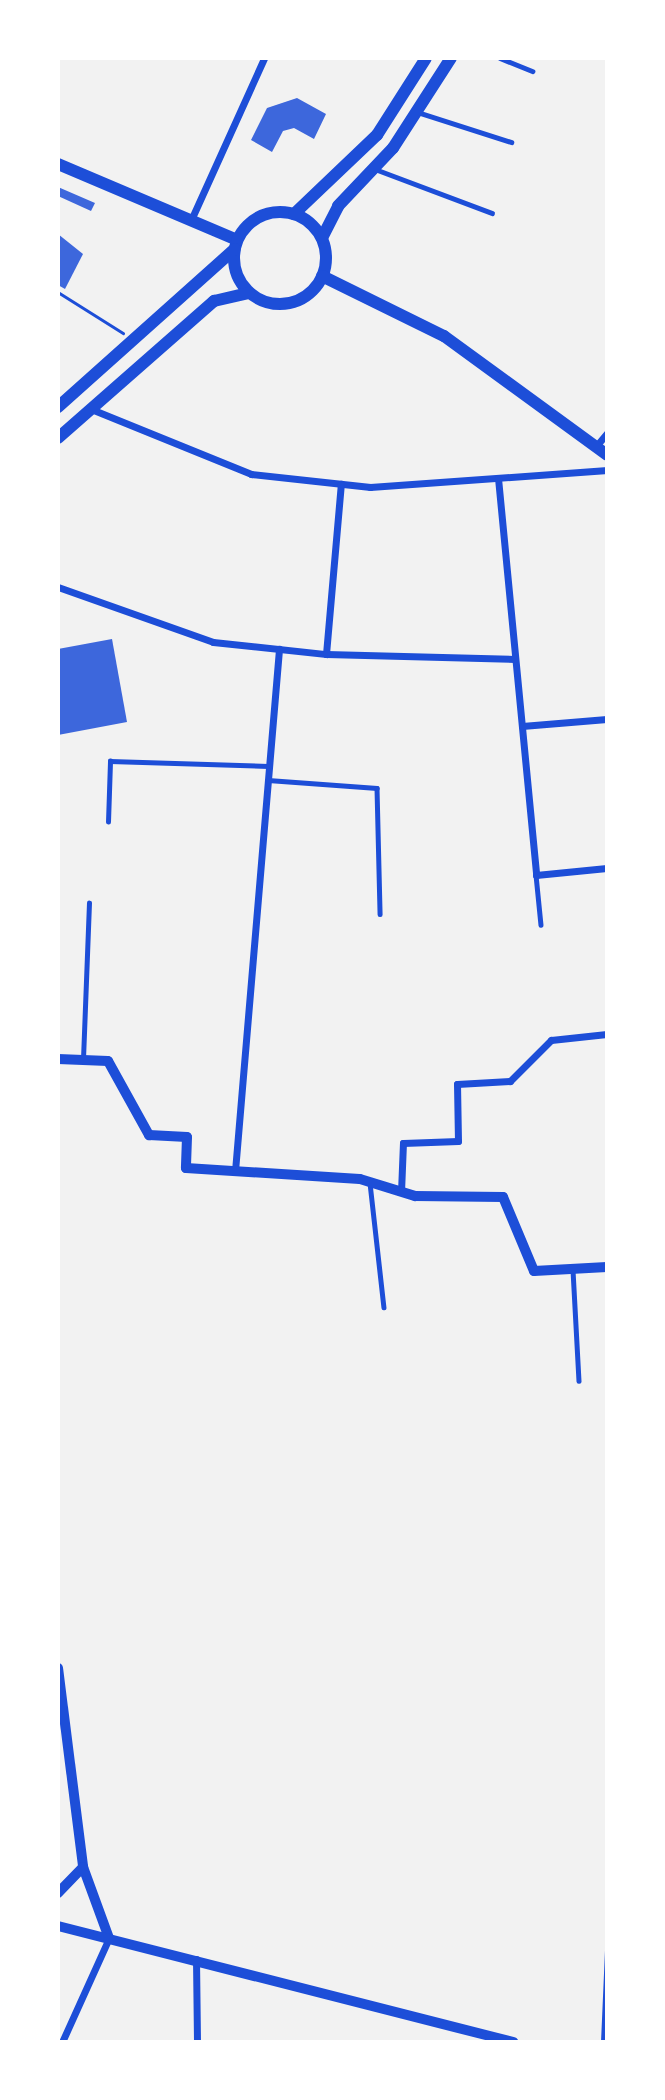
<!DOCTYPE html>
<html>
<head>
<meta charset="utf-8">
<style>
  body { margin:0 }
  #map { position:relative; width:665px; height:2100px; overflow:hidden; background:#f2f2f2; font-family:Roboto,sans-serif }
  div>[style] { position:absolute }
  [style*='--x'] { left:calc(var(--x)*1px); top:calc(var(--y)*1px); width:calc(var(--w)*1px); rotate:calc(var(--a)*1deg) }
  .building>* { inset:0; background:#3d67dc }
  .path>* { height:2.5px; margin:-1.25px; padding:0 1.25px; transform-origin:1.25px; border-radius:1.25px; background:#1d4ed8 }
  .service>* { height:4.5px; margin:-2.25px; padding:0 2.25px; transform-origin:2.25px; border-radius:2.25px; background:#1d4ed8 }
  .minor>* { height:7px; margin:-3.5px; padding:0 3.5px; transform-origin:3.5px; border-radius:3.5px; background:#1d4ed8 }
  .tertiary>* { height:10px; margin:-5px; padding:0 5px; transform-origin:5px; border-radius:5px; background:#1d4ed8 }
  .secondary>* { height:12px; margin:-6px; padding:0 6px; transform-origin:6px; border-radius:6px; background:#1d4ed8 }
  .primary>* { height:12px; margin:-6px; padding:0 6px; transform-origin:6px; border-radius:6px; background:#1d4ed8 }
  .primary>.ring { margin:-6px; padding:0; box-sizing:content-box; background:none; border:12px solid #1d4ed8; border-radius:50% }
  span { translate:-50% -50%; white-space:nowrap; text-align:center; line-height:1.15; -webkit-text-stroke:5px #fff; paint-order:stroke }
  .frame { position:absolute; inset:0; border:60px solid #fff; pointer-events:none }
</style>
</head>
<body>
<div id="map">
  <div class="building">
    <i style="clip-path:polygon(297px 98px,326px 114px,314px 139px,294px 128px,283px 131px,272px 152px,251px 140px,267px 108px)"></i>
    <i style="clip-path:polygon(58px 187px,95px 203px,91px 211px,58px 196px)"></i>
    <i style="clip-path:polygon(58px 234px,83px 254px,65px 289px,58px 285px)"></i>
    <i style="clip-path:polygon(112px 639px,127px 722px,58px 735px,58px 649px)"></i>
  </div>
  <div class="path">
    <i style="--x:58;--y:292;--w:77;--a:32.2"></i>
  </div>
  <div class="service">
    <i style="--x:500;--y:58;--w:35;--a:22"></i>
    <i style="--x:417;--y:112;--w:99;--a:17.7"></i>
    <i style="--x:375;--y:169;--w:125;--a:20.6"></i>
    <i style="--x:268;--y:780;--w:109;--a:4.2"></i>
    <i style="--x:377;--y:788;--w:126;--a:88.6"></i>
    <i style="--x:108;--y:822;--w:61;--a:-88.1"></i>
    <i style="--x:110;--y:761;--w:158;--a:1.8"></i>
    <i style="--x:536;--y:875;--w:50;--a:84.3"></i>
    <i style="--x:83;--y:1059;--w:156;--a:-87.8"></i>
    <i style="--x:370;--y:1183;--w:125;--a:83.6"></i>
    <i style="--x:573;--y:1270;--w:111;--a:86.9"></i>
    <i style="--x:603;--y:2042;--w:91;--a:-87.5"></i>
  </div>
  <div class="minor">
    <i style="--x:191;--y:220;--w:178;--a:-65.7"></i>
    <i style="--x:91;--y:409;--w:173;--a:22.1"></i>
    <i style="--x:251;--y:474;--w:120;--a:6.2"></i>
    <i style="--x:370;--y:487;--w:238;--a:-4.1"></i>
    <i style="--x:597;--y:445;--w:16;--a:-50"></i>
    <i style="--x:498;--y:478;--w:399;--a:84.5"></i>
    <i style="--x:536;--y:875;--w:71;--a:-5.6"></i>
    <i style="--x:58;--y:587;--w:164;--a:19.5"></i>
    <i style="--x:213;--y:642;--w:114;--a:6.1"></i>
    <i style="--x:326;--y:654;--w:189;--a:1.5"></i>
    <i style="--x:326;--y:654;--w:171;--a:-85"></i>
    <i style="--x:522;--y:726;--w:85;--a:-4.7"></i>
    <i style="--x:235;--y:1171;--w:524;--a:-85.18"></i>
    <i style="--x:401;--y:1192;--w:49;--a:-87.7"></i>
    <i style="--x:403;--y:1143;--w:55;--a:-2.1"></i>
    <i style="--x:458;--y:1141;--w:57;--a:-91"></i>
    <i style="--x:457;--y:1084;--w:53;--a:-3.2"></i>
    <i style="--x:510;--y:1081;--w:58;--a:-45"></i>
    <i style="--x:551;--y:1040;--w:56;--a:-6.1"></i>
    <i style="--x:196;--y:1959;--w:83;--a:89.3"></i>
    <i style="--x:62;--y:2042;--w:114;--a:-65.7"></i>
  </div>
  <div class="tertiary">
    <i style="--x:58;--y:1059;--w:50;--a:2.3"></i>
    <i style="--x:108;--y:1061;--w:85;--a:61"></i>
    <i style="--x:149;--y:1135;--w:38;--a:3"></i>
    <i style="--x:187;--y:1137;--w:31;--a:92"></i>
    <i style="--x:186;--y:1168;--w:174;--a:3.6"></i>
    <i style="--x:360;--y:1179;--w:58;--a:17.2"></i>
    <i style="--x:415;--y:1196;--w:88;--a:0.7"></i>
    <i style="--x:503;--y:1197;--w:80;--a:67.3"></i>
    <i style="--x:534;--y:1271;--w:73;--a:-3.1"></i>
    <i style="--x:58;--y:1668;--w:201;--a:82.8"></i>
    <i style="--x:83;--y:1867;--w:76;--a:69.9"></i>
    <i style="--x:58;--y:1893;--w:36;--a:-46"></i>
    <i style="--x:58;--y:1926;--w:470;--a:14.3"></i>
  </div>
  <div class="secondary">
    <i style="--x:58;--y:164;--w:194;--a:23"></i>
  </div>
  <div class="primary">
    <i class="ring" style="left:234px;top:212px;width:80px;height:80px"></i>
    <i style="--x:294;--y:214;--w:115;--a:-43.6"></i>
    <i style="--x:377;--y:135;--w:91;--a:-57.5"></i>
    <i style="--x:322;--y:238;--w:36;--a:-63"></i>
    <i style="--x:338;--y:206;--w:80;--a:-46.5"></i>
    <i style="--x:393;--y:148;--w:107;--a:-57.2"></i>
    <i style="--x:322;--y:276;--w:136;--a:26.2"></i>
    <i style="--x:444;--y:336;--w:202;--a:36.1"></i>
    <i style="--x:58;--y:407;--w:237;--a:-41.8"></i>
    <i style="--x:58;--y:438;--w:208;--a:-41.3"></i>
    <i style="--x:214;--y:301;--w:36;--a:-13"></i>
  </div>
  <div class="frame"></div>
</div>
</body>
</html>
